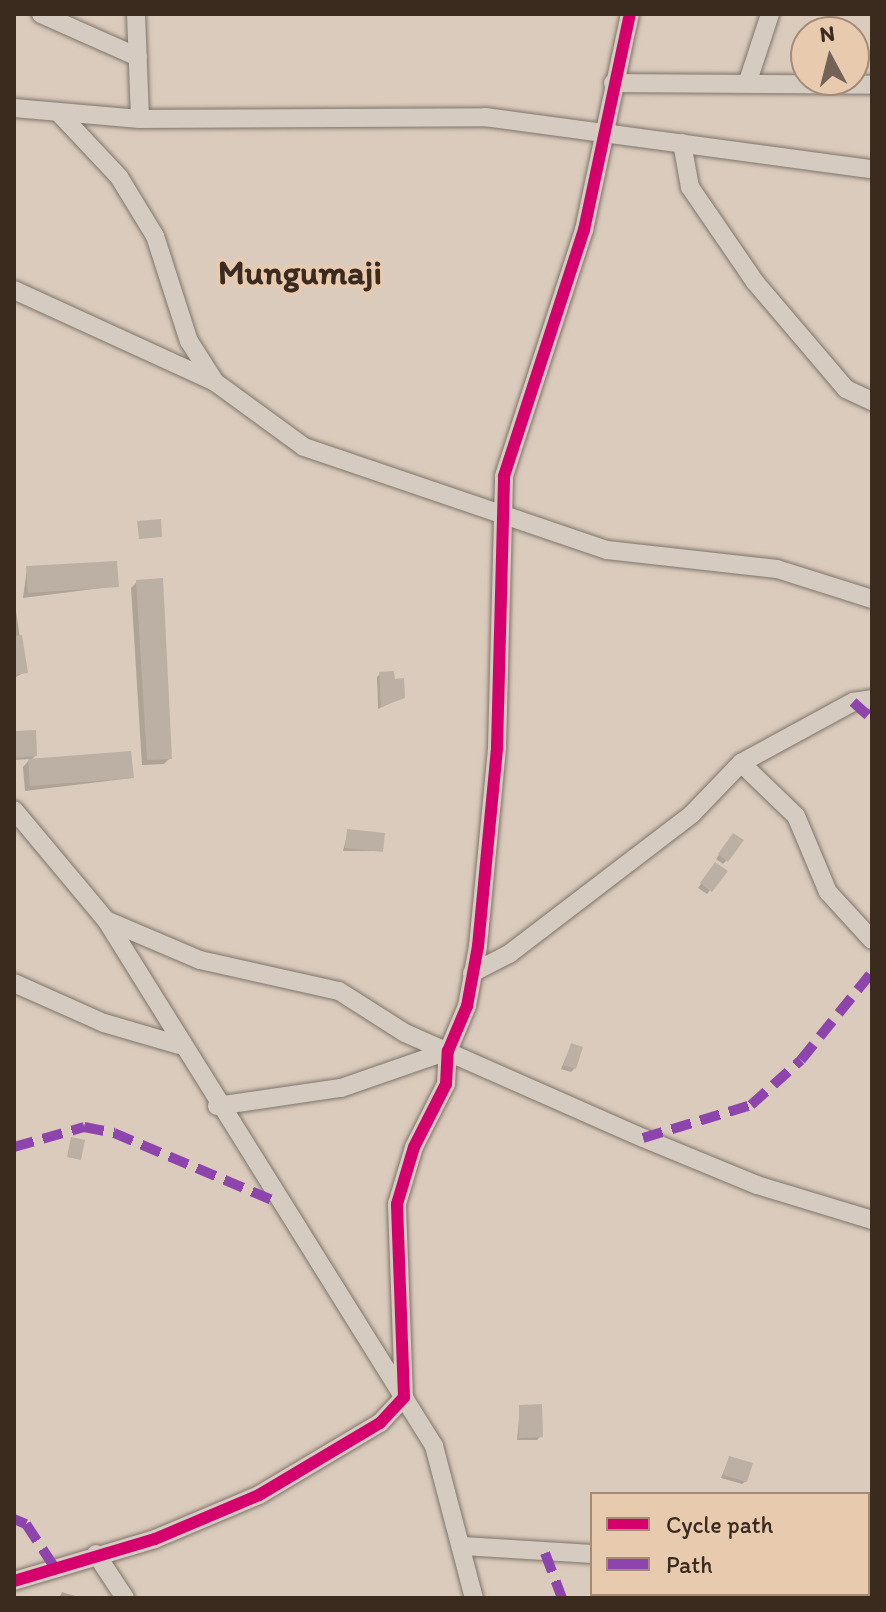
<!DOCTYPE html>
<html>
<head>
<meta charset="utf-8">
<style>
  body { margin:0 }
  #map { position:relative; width:886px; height:1612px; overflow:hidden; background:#dbcbbc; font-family:Itim,sans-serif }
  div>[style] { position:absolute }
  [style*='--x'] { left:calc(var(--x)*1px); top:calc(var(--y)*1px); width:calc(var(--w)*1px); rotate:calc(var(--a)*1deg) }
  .shadow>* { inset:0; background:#0003 }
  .building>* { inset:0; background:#bcb0a5 }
  .roads { filter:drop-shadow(0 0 2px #7e746a) drop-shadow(0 0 2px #7e746a) }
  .minor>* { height:18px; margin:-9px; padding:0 9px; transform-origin:9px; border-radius:9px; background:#d6cbc1 }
  .quiet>* { height:10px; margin-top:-5px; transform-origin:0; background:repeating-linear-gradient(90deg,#8e44ad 0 20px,transparent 0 30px) }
  .cycleway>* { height:12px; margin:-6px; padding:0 6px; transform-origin:6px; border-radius:6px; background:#d6006c }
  span { translate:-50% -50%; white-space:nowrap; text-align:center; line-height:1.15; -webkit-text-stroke:7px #e8cbaf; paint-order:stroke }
  .quarter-label { font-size:34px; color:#3b2a1e; font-weight:700 }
  .frame { position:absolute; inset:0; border:16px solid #3b2a1e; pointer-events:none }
  .legend { position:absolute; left:590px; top:1492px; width:280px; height:104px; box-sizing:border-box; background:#e8cbaf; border:2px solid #a38b75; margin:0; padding:10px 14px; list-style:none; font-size:24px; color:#3b2a1e }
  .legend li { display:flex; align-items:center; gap:16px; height:40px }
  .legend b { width:40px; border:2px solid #a38b75 }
  .north { position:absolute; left:790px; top:16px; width:80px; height:80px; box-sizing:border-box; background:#e8cbaf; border:2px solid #a38b75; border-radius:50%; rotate:353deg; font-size:22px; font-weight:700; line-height:32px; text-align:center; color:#3b2a1e }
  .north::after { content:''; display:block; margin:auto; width:28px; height:36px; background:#736255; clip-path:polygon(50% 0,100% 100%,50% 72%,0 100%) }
</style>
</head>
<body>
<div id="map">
  <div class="shadow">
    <i style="clip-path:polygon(27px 568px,117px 586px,23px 598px)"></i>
    <i style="clip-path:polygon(137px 582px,170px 758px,164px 764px,142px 765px,131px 588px)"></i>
    <i style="clip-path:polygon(16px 611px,25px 672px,14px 678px,14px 612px)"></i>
    <i style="clip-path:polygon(380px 674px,403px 697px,378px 709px,377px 677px)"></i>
    <i style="clip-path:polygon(14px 733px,35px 756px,30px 761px,132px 778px,25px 791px,23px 767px,30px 759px,14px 760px)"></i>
    <i style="clip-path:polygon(348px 831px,381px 851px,343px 851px)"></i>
    <i style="clip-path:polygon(730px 839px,727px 860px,723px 864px,716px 859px)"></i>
    <i style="clip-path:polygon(712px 869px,725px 872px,707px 894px,698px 888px)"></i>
    <i style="clip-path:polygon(571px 1045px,575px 1068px,571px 1072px,561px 1069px)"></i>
    <i style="clip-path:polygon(520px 1407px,541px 1436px,537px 1440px,517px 1440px)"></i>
    <i style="clip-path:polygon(729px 1458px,746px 1481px,742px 1484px,721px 1478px)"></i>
    <i style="clip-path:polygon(62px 1592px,75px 1596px,74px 1598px,59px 1598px)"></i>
  </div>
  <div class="building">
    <i style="clip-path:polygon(161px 519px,162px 537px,139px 539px,137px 521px)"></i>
    <i style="clip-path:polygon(117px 561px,119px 587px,28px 593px,26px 566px)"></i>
    <i style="clip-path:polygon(163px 578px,172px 759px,147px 760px,136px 580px)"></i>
    <i style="clip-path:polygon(22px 635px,28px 673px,14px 675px,14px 636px)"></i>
    <i style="clip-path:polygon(394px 671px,395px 679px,404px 678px,405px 698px,381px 707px,379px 672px)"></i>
    <i style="clip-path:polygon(36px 730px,37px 756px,14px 758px,14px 731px)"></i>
    <i style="clip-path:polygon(131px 751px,134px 778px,30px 786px,28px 759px)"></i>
    <i style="clip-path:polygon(347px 829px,385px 833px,383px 852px,345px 848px)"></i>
    <i style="clip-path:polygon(733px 833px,744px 840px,728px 862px,718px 854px)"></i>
    <i style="clip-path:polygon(715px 862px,728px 871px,712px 892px,700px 883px)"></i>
    <i style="clip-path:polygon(571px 1043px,583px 1047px,576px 1069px,564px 1065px)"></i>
    <i style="clip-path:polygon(71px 1137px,85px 1140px,81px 1160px,67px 1157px)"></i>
    <i style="clip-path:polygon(542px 1404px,543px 1437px,519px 1438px,519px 1405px)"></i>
    <i style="clip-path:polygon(729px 1456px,753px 1463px,747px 1482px,723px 1475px)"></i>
  </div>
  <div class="roads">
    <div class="minor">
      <i style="--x:41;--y:14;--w:106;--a:23.9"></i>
      <i style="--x:136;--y:14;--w:105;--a:87.8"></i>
      <i style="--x:748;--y:81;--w:71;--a:-71.8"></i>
      <i style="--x:613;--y:83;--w:259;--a:0.4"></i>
      <i style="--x:14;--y:108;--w:126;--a:5"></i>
      <i style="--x:140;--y:119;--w:345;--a:-0.3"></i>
      <i style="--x:485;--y:117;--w:390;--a:7.7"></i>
      <i style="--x:59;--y:113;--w:88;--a:46.8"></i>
      <i style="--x:119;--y:177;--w:69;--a:58.6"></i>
      <i style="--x:155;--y:236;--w:110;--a:72.1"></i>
      <i style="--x:189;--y:341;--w:49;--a:57.6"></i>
      <i style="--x:215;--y:382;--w:110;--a:36.1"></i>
      <i style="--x:304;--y:447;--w:320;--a:18.8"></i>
      <i style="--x:607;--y:550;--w:171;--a:6.4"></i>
      <i style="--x:777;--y:569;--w:100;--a:17.5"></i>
      <i style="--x:682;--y:143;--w:45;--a:79.7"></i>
      <i style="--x:690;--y:187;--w:115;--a:55.6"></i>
      <i style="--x:755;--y:282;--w:140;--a:49.6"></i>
      <i style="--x:846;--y:389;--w:29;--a:25"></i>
      <i style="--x:14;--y:290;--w:219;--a:24.6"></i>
      <i style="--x:741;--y:763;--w:76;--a:43.9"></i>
      <i style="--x:796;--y:816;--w:82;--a:67.2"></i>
      <i style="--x:828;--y:892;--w:65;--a:47.5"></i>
      <i style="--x:14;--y:810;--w:143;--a:50.1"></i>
      <i style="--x:106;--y:920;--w:620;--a:58.05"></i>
      <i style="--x:434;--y:1446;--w:157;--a:75.3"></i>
      <i style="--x:106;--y:920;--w:102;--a:23.1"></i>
      <i style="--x:200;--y:960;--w:142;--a:12.6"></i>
      <i style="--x:339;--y:991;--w:78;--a:32.5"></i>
      <i style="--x:405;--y:1033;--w:260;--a:23.8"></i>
      <i style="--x:643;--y:1138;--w:123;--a:22.4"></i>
      <i style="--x:757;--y:1185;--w:120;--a:16.9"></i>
      <i style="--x:472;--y:973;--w:42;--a:-27.2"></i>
      <i style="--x:509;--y:954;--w:230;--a:-37.4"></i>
      <i style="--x:692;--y:814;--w:71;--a:-46.1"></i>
      <i style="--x:741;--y:763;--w:128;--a:-28.6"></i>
      <i style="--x:853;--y:702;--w:19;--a:-9"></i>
      <i style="--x:14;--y:983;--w:98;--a:24"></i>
      <i style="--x:104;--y:1023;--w:78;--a:16.3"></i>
      <i style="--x:217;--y:1106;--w:125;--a:-8.3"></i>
      <i style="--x:341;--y:1088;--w:113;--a:-19.1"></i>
      <i style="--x:464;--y:1546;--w:128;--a:3.6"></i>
      <i style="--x:96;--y:1554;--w:53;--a:56.6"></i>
      <i style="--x:868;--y:1572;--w:4;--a:-14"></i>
      <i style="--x:14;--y:1581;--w:147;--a:-16.6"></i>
      <i style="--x:155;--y:1539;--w:113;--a:-22.9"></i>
      <i style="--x:259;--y:1495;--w:141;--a:-30.8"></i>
      <i style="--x:380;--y:1423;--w:35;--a:-47"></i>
      <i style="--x:404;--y:1397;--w:193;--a:-92.1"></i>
      <i style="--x:397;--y:1204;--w:59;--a:-73.4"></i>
      <i style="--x:414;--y:1147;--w:71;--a:-63.1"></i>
      <i style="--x:446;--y:1084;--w:33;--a:-87"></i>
      <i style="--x:448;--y:1051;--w:49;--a:-67.1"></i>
      <i style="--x:467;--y:1006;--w:61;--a:-79.6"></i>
      <i style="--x:478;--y:946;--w:200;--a:-84.5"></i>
      <i style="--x:497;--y:747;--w:271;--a:-88.5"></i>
      <i style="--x:504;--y:476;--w:259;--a:-72"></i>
      <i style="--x:584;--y:230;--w:221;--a:-78"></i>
    </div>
  </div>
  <div class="quiet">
    <i style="--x:853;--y:702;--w:25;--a:42"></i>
    <i style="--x:643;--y:1138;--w:113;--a:-17"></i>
    <i style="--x:751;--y:1105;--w:67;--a:-42"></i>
    <i style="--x:801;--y:1060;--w:113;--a:-51.1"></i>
    <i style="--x:14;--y:1147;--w:73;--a:-15.9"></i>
    <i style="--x:84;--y:1127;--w:31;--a:11"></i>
    <i style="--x:114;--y:1133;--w:179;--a:23"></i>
    <i style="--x:14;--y:1519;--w:13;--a:23"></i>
    <i style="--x:26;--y:1524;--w:53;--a:56.6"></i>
    <i style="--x:545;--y:1553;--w:48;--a:69.3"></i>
    <i style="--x:761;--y:1594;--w:4;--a:90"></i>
    <i style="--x:711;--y:1598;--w:4;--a:-76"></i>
  </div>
  <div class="cycleway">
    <i style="--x:14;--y:1581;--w:147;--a:-16.6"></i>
    <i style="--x:155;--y:1539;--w:113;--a:-22.9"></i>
    <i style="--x:259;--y:1495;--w:141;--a:-30.8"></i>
    <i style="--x:380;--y:1423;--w:35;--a:-47"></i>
    <i style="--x:404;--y:1397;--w:193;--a:-92.1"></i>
    <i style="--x:397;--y:1204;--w:59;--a:-73.4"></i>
    <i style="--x:414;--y:1147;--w:71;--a:-63.1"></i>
    <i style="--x:446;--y:1084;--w:33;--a:-87"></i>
    <i style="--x:448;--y:1051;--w:49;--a:-67.1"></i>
    <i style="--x:467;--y:1006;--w:61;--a:-79.6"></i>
    <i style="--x:478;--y:946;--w:200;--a:-84.5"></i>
    <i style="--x:497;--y:747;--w:271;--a:-88.5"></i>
    <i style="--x:504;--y:476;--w:259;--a:-72"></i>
    <i style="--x:584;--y:230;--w:221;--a:-78"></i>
  </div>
  <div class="quarter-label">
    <span style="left:300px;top:273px">Mungumaji</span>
  </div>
  <div class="frame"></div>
  <ul class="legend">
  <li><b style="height:10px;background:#d6006c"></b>Cycle path</li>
  <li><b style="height:10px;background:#8e44ad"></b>Path</li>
  </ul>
  <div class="north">N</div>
</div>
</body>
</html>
